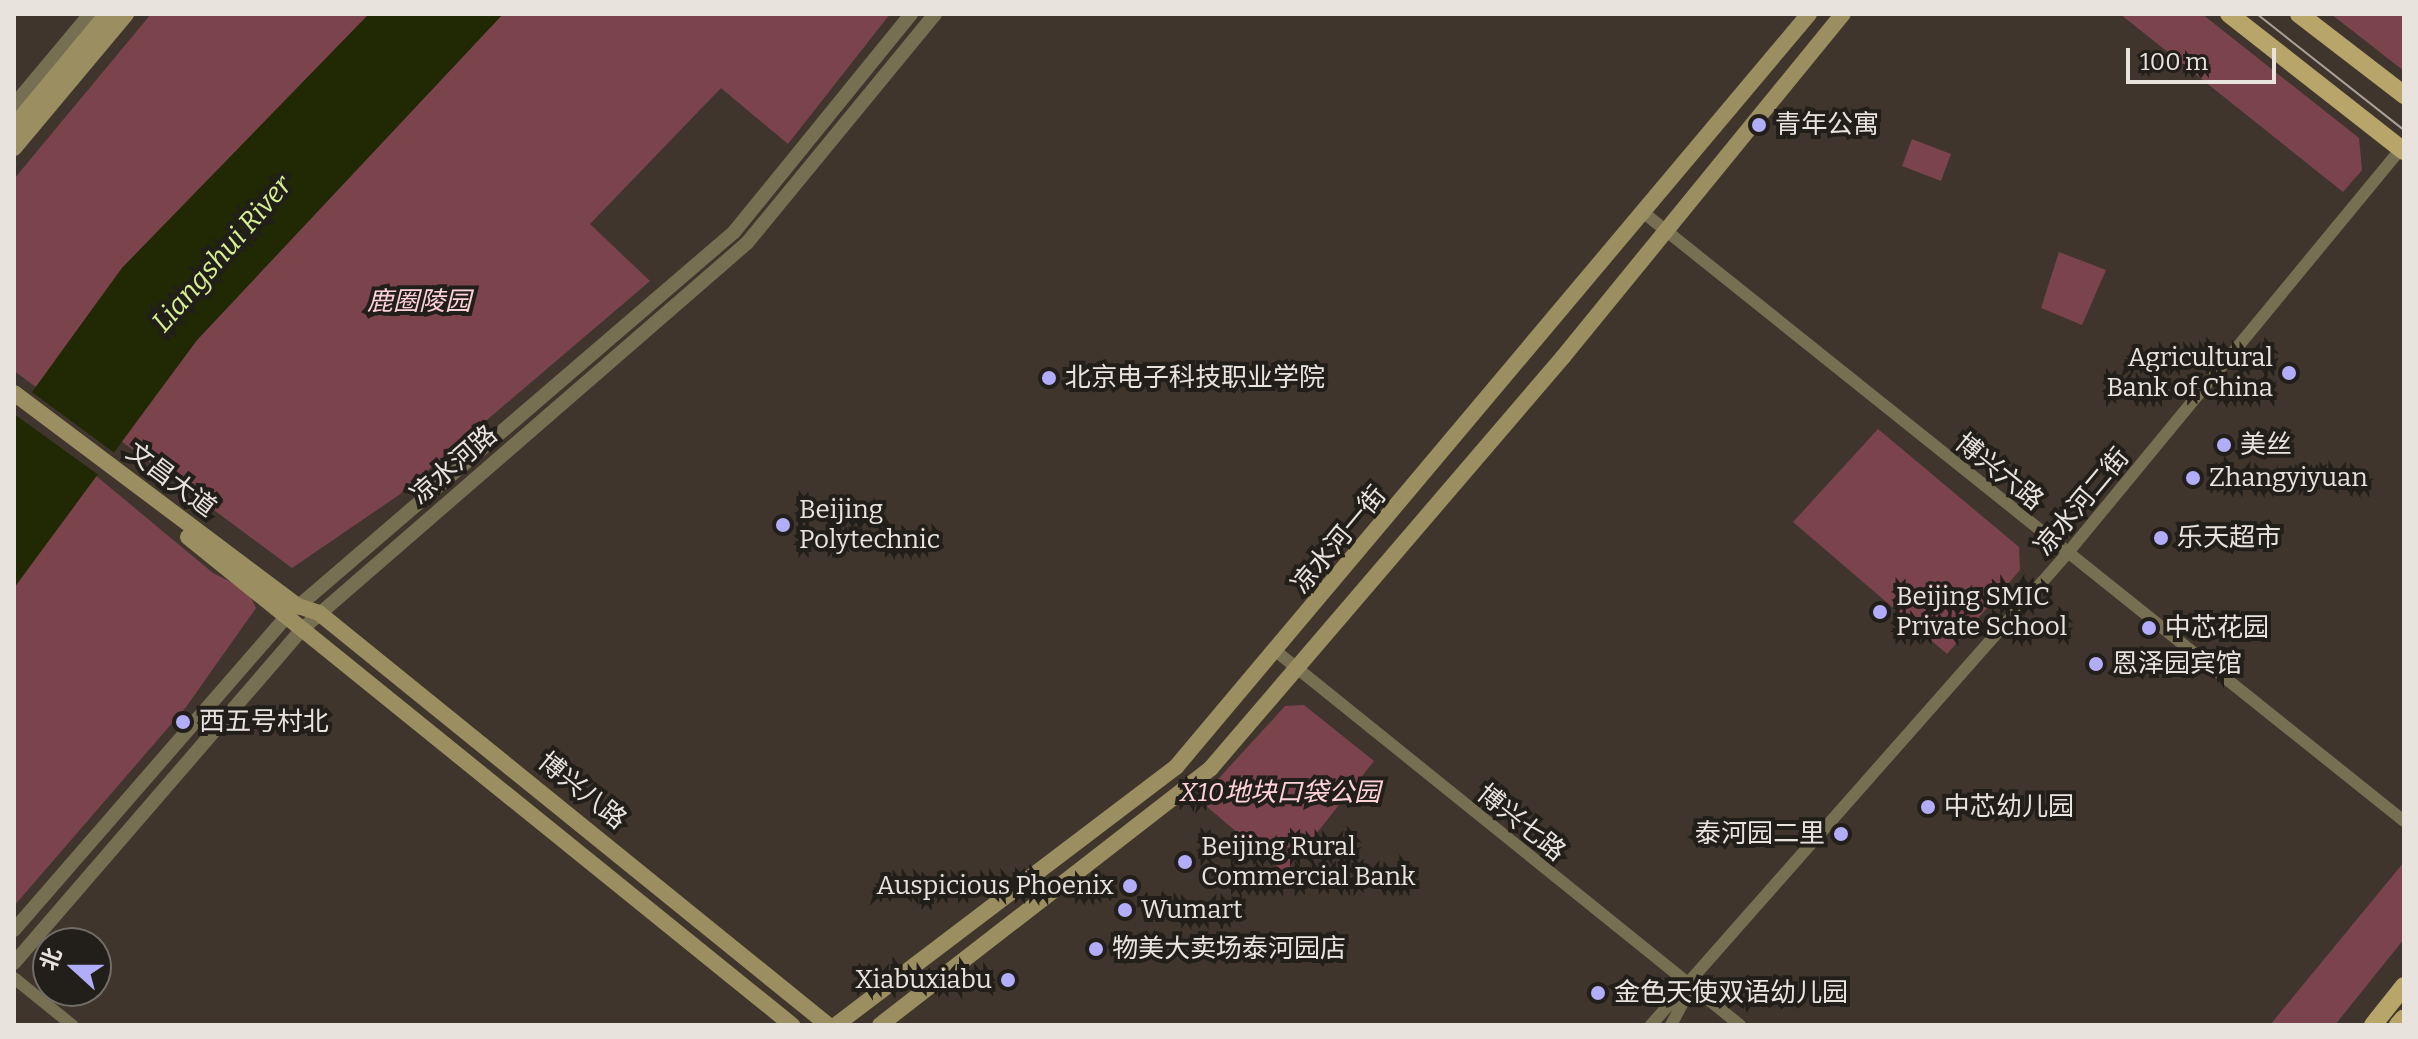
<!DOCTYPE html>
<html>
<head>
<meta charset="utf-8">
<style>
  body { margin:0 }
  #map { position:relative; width:2418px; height:1039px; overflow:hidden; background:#3f352c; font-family:Bitter,"Noto Sans SC",serif }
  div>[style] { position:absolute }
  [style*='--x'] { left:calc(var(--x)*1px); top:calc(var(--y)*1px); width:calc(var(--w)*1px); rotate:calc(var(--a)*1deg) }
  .green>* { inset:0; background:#7b444d }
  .water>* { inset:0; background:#202804 }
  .pier>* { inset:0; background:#3f352c }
  .minor>* { height:12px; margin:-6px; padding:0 6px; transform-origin:6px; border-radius:6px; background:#776f52 }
  .tertiary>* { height:14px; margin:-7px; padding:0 7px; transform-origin:7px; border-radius:7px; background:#776f52 }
  .secondary>* { height:16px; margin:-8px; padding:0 8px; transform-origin:8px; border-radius:8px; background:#9b8e60 }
  .primary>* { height:18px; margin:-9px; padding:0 9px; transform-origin:9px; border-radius:9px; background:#b7a569 }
  .tram>* { height:2px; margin:-1px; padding:0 1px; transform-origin:1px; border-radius:1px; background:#a9a29b }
  .dots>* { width:22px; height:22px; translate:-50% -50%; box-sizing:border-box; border:4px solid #221e1a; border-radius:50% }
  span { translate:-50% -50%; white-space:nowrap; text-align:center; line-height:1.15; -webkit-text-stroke:8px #221e1a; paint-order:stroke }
  .poi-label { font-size:26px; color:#e9e3de }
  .left { translate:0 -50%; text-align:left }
  .right { translate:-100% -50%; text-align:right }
  .park-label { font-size:26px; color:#ffd2d7; font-style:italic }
  .street-label { font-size:26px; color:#e9e3de }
  .water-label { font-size:28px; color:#d6f08f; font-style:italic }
  .frame { position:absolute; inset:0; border:16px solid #e9e3de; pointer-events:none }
  .north { position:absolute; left:32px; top:927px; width:80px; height:80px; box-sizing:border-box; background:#221e1a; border:2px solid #726d68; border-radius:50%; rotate:291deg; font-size:22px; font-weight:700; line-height:32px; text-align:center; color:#e9e3de }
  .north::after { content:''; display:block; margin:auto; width:28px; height:36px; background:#b2adf9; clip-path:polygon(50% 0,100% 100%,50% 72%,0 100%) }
  .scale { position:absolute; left:2126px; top:48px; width:150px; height:36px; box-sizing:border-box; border:4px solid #e9e3de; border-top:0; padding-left:10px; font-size:24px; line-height:28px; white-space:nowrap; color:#e9e3de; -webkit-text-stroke:6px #221e1a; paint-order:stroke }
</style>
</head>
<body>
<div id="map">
  <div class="green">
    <i style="clip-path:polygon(151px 14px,369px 14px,122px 268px,36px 387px,14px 371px,14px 179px)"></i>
    <i style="clip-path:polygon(503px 14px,890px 14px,788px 144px,721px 88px,590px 224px,650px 281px,399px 495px,292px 568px,121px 441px,197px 340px)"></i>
    <i style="clip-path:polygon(2120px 14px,2202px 14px,2359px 138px,2362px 170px,2343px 192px)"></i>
    <i style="clip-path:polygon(2331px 14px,2404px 14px,2404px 71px)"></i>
    <i style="clip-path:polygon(1912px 139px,1951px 154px,1941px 181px,1902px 166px)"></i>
    <i style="clip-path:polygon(2059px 252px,2106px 270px,2082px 325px,2041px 308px)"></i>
    <i style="clip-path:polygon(1878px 429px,2019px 547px,2020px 570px,1947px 654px,1793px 522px)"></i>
    <i style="clip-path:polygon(95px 475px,213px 573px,247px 590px,256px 608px,186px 707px,14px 906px,14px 588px)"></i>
    <i style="clip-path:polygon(1304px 705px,1374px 761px,1285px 873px,1199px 800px,1285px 706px)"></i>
    <i style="clip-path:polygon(2404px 862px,2404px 939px,2335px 1025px,2270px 1025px)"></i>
  </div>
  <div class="water">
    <i style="clip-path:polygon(369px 14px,503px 14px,197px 340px,14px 588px,14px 417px,122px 268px)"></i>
  </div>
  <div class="pier">
    <i style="clip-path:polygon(29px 390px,116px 454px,100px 476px,14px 414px)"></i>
  </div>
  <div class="minor">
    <i style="--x:1644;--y:213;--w:973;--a:38.66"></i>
    <i style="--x:1277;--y:652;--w:595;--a:38.86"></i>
    <i style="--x:14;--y:978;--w:75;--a:39"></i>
    <i style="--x:1651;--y:1025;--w:627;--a:-48.56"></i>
    <i style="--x:2066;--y:555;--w:531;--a:-50.5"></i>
    <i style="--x:1671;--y:1025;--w:40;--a:-62"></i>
  </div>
  <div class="tertiary">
    <i style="--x:14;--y:105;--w:119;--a:-50.1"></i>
    <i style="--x:14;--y:930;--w:416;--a:-49"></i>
    <i style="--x:287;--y:616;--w:589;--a:-40.66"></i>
    <i style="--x:734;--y:232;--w:281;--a:-50.9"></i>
    <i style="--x:14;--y:963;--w:440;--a:-49.2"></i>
    <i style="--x:301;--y:630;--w:590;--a:-40.95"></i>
    <i style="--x:747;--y:243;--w:296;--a:-50.6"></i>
  </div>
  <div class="secondary">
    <i style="--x:14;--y:126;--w:146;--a:-50.3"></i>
    <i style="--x:14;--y:148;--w:175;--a:-50.1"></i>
    <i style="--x:14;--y:393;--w:355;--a:36.9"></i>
    <i style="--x:298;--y:606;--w:22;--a:18"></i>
    <i style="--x:319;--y:613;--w:655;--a:38.99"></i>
    <i style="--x:188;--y:537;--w:777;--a:38.94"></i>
    <i style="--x:836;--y:1025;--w:427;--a:-37.2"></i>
    <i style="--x:1176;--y:767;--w:984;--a:-49.95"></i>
    <i style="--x:880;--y:1025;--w:419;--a:-37.8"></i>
    <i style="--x:1211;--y:768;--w:541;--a:-49.42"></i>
    <i style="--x:1563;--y:357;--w:443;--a:-50.8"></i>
  </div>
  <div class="primary">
    <i style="--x:2229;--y:14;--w:222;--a:38.1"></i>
    <i style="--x:2299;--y:14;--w:133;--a:37.6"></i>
    <i style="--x:2373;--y:1025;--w:50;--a:-51.5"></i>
    <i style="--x:2398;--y:1025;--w:9;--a:-49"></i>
  </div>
  <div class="tram">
    <i style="--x:2257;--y:14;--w:187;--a:38.3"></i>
  </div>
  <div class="dots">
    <i style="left:1759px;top:125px;background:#b2adf9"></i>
    <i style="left:2289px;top:373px;background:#b2adf9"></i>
    <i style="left:1049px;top:378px;background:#b2adf9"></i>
    <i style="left:2224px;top:445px;background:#b2adf9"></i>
    <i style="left:2193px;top:478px;background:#b2adf9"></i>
    <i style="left:783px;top:525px;background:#b2adf9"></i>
    <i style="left:2161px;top:538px;background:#b2adf9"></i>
    <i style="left:1880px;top:612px;background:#b2adf9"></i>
    <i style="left:2149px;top:628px;background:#b2adf9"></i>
    <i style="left:2096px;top:664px;background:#b2adf9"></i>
    <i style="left:183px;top:722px;background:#b2adf9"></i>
    <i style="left:1928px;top:807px;background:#b2adf9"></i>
    <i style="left:1841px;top:834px;background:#b2adf9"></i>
    <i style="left:1185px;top:862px;background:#b2adf9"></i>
    <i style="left:1130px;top:886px;background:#b2adf9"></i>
    <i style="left:1125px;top:910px;background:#b2adf9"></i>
    <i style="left:1096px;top:949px;background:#b2adf9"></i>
    <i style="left:1008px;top:980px;background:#b2adf9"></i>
    <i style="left:1598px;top:993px;background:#b2adf9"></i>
  </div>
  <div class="poi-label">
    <span class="left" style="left:1775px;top:125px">青年公寓</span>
    <span class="right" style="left:2273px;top:373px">Agricultural<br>Bank of China</span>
    <span class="left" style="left:1065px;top:378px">北京电子科技职业学院</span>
    <span class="left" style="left:2240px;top:445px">美丝</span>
    <span class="left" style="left:2209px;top:478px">Zhangyiyuan</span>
    <span class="left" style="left:799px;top:525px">Beijing<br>Polytechnic</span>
    <span class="left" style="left:2177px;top:538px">乐天超市</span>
    <span class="left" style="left:1896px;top:612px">Beijing SMIC<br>Private School</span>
    <span class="left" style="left:2165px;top:628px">中芯花园</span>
    <span class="left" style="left:2112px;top:664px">恩泽园宾馆</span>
    <span class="left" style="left:199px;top:722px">西五号村北</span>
    <span class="left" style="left:1944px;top:807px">中芯幼儿园</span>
    <span class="right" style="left:1825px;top:834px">泰河园二里</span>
    <span class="left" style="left:1201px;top:862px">Beijing Rural<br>Commercial Bank</span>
    <span class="right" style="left:1114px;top:886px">Auspicious Phoenix</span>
    <span class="left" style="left:1141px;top:910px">Wumart</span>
    <span class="left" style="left:1112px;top:949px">物美大卖场泰河园店</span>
    <span class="right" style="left:992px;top:980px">Xiabuxiabu</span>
    <span class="left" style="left:1614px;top:993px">金色天使双语幼儿园</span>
  </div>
  <div class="park-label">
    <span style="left:419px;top:302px">鹿圈陵园</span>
    <span style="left:1280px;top:793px">X10地块口袋公园</span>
  </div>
  <div class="street-label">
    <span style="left:454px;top:465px;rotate:-41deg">凉水河路</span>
    <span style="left:1999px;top:472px;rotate:39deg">博兴六路</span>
    <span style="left:171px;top:480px;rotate:37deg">文昌大道</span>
    <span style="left:2082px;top:502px;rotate:-50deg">凉水河二街</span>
    <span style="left:1339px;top:540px;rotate:-50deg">凉水河一街</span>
    <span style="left:582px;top:791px;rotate:39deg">博兴八路</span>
    <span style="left:1521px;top:823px;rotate:39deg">博兴七路</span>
  </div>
  <div class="water-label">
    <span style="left:222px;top:254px;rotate:-49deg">Liangshui River</span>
  </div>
  <div class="frame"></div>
  <div class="north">北</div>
  <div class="scale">100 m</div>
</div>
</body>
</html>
